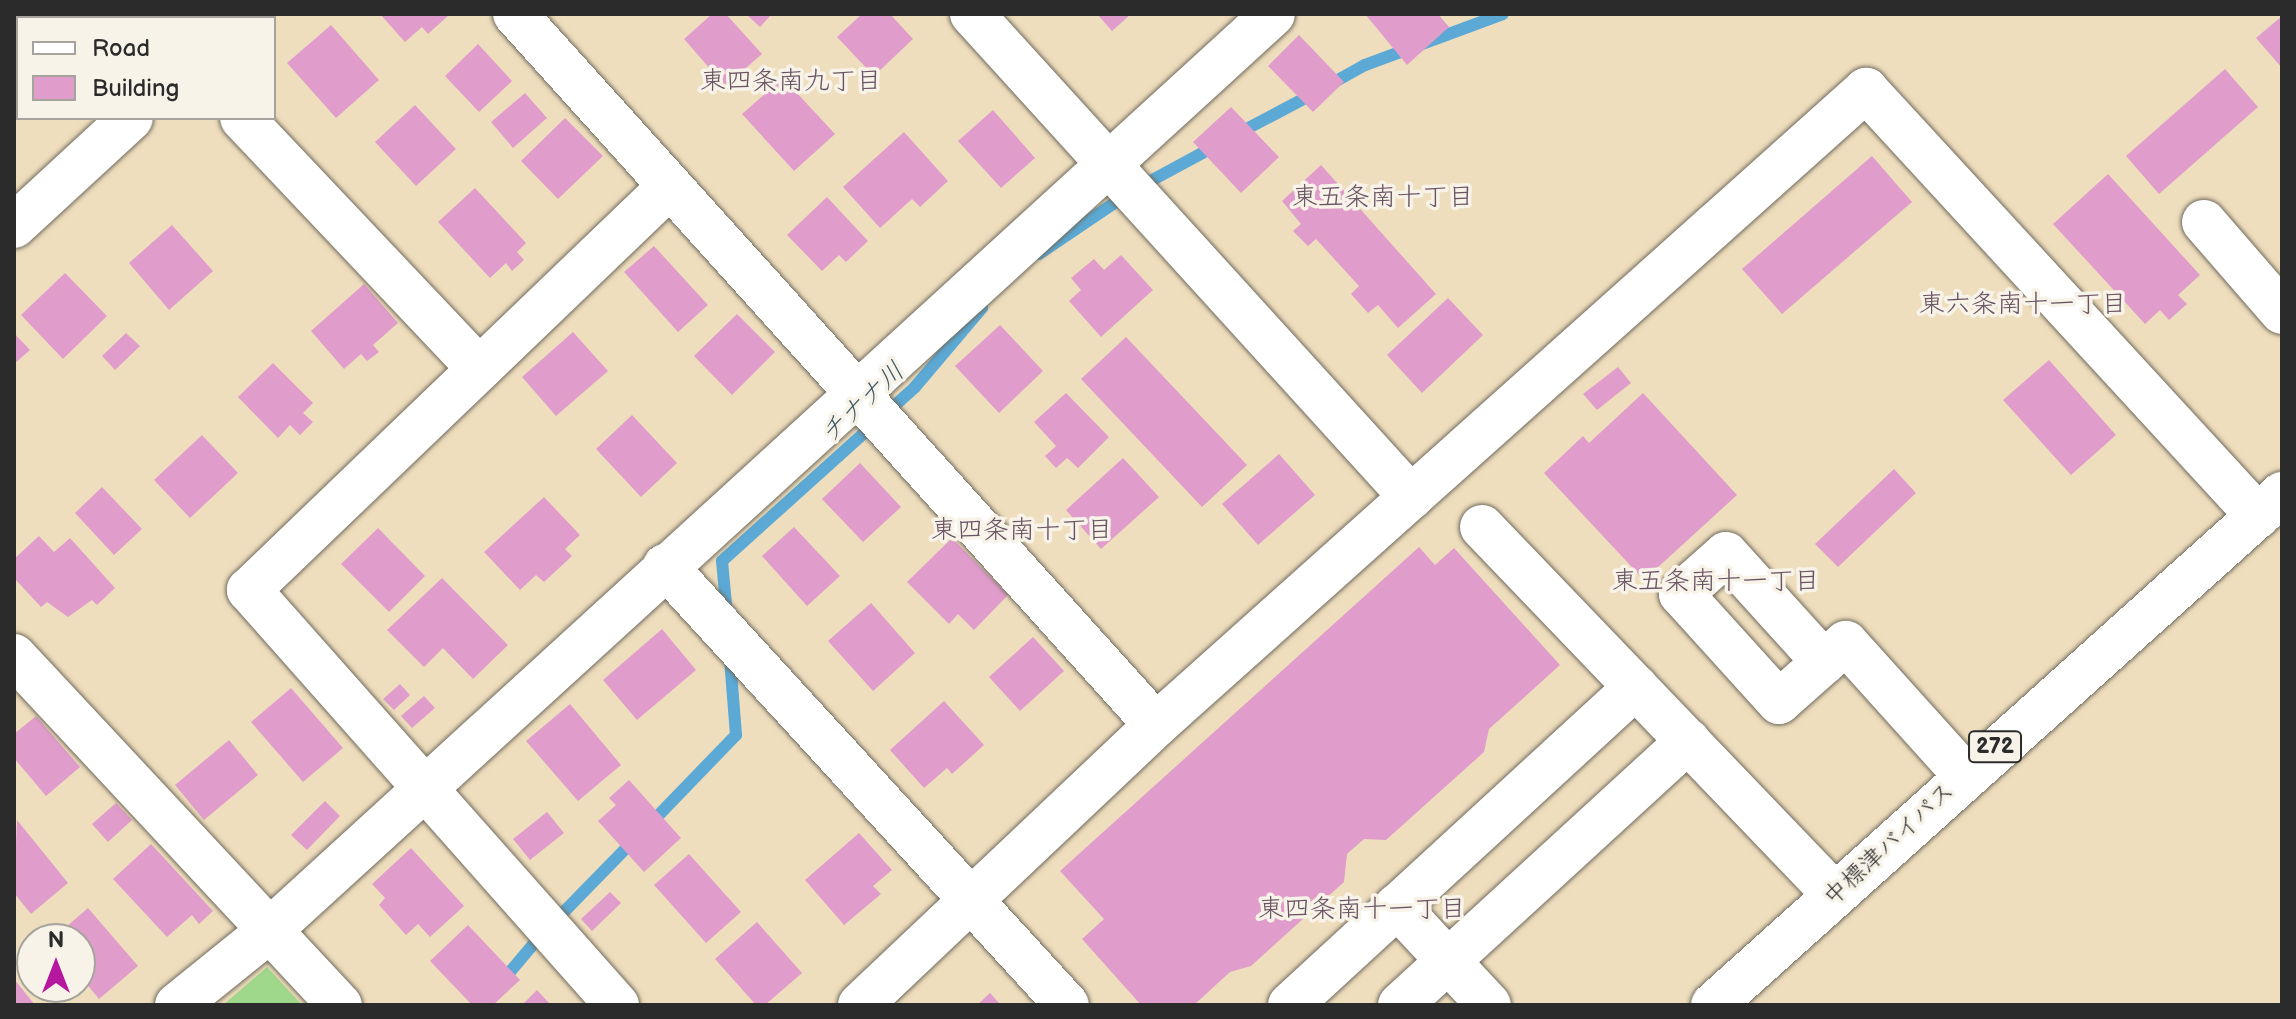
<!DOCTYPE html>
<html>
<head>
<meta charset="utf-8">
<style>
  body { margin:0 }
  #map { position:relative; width:2296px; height:1019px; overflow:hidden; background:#efdebd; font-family:"Balsamiq Sans","Klee One",sans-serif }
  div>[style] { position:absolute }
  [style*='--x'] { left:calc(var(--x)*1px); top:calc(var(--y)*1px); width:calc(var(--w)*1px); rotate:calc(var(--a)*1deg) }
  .green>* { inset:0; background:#a0d88b }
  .stream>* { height:12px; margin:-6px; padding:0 6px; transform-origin:6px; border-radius:6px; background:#5ba9d4 }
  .building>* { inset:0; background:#e09dcb }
  .roads { filter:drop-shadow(0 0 2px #706a5e) drop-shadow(0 0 2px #706a5e) }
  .minor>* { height:44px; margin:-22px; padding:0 22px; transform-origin:22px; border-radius:22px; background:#fff }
  .highway>* { height:44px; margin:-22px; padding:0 22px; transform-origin:22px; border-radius:22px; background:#fff }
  span { translate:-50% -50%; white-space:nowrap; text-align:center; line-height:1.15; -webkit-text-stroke:7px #f7f3e8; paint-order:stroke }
  .shield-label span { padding:2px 6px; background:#f7f3e8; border:2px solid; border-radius:6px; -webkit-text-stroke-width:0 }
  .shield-label { font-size:22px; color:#2b2b2b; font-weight:700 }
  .street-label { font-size:24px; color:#2b2b2b }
  .neighbourhood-label { font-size:26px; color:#6a5363 }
  .water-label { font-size:26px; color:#3c5766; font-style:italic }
  .frame { position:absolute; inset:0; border:16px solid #2b2b2b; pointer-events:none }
  .legend { position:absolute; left:16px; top:16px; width:260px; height:104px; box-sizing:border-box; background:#f7f3e8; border:2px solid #a5a39c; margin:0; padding:10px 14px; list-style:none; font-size:24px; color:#2b2b2b }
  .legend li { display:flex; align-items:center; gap:16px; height:40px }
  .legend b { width:40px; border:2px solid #a5a39c }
  .north { position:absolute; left:16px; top:923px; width:80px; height:80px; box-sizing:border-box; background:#f7f3e8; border:2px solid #a5a39c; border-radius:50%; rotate:0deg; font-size:22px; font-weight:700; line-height:32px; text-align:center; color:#2b2b2b }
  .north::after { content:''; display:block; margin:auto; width:28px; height:36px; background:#b5179e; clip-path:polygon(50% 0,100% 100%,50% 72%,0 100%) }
</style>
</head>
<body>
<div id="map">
  <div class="green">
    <i style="clip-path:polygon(267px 967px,302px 1005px,223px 1005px)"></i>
  </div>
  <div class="stream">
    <i style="--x:1329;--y:85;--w:41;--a:-29.1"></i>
    <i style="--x:1365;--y:65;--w:147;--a:-20.3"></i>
    <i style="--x:1237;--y:134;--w:86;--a:-27.8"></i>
    <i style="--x:1039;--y:254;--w:112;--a:-34.1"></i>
    <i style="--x:1132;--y:191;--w:97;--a:-28.4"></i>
    <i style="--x:727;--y:615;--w:54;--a:-95.3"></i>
    <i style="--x:722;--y:561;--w:260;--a:-42"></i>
    <i style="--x:915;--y:387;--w:104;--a:-49.7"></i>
    <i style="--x:650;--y:824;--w:124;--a:-46"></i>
    <i style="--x:736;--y:735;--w:77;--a:-94.5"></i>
    <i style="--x:555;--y:921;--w:113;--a:-45.7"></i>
    <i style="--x:482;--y:1005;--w:93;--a:-49.8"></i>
  </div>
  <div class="building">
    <i style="clip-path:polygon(14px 14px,87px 14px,83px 18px)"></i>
    <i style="clip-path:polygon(380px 14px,450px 14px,428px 34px,422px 27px,405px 42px)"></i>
    <i style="clip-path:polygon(712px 14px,726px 14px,762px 54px,725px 86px,684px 39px)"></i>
    <i style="clip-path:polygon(746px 14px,772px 14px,760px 27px)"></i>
    <i style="clip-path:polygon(862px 14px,890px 14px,913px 39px,874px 76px,837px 37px)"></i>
    <i style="clip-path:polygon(1097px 14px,1131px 14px,1112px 31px)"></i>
    <i style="clip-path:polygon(1365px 14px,1438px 14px,1449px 27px,1407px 65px)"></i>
    <i style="clip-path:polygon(2282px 16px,2282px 68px,2256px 38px)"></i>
    <i style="clip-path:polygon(331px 25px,379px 80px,336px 118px,287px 63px)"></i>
    <i style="clip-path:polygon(1299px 35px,1344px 82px,1313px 112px,1268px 66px)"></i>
    <i style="clip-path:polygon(478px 44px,512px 81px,479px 112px,445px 76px)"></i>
    <i style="clip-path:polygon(2225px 69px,2258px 107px,2159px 194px,2126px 156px)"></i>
    <i style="clip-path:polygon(783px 78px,835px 134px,794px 171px,742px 114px)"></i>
    <i style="clip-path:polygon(525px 93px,547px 118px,513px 148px,491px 122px)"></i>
    <i style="clip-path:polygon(415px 105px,456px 149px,416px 186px,375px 142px)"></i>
    <i style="clip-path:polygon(1231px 107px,1279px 157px,1241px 193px,1193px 142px)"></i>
    <i style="clip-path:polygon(993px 110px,1035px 158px,1001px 188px,958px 141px)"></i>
    <i style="clip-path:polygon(565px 118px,603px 156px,558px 199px,521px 161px)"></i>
    <i style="clip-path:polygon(904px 132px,948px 181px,920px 207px,912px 199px,880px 228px,843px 187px)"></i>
    <i style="clip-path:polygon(1872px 156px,1912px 202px,1782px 314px,1742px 269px)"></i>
    <i style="clip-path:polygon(1321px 165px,1436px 294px,1398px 328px,1378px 305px,1368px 313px,1351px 294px,1359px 286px,1316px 239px,1308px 246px,1293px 231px,1301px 224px,1282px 201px)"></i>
    <i style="clip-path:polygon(2108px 174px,2200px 275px,2178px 295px,2187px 304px,2169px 320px,2160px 310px,2145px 324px,2053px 224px)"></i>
    <i style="clip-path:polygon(475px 188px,526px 243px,517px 252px,524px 260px,512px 271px,506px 263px,490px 278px,438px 222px)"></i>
    <i style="clip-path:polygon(827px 197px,868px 241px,846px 262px,839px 255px,822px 271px,787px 235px)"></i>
    <i style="clip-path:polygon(172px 225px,213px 271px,169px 310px,129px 263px)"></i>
    <i style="clip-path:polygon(654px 246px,708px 305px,678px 332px,624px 272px)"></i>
    <i style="clip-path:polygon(1121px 255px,1153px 290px,1101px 337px,1069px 301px,1081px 290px,1071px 278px,1094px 259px,1104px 270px)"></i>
    <i style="clip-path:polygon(65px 273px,107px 316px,63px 359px,21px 315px)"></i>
    <i style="clip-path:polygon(364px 284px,398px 323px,373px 345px,379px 352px,367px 361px,361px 354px,344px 369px,311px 331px)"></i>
    <i style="clip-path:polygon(1448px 298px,1483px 335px,1422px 393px,1387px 355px)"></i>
    <i style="clip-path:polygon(737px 314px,775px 352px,732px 395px,694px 356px)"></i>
    <i style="clip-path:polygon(1000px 325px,1043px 371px,999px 413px,955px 366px)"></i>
    <i style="clip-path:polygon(573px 332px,608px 371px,556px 416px,522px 377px)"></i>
    <i style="clip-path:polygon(14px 333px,30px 350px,14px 364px)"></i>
    <i style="clip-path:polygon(126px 333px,140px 346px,115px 370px,102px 356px)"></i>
    <i style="clip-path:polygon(1126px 337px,1247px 465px,1202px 507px,1081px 379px)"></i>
    <i style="clip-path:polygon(2049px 360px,2116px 435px,2071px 475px,2003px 400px)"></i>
    <i style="clip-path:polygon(273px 363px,313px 403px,303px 413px,313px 422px,300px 435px,290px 425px,278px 438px,238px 397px)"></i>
    <i style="clip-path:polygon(1618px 367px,1631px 383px,1597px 410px,1583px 394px)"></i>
    <i style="clip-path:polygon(1066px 393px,1109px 437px,1078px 468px,1067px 458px,1056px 468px,1045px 456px,1056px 446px,1034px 422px)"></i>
    <i style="clip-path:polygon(1643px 393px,1737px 495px,1644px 580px,1544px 473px,1583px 436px,1589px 443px)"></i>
    <i style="clip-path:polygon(632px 415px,677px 463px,641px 497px,596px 449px)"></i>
    <i style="clip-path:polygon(202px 435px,238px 473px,190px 518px,154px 480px)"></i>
    <i style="clip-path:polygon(1279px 454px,1315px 495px,1258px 545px,1222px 504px)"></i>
    <i style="clip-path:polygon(1123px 458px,1159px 497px,1101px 549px,1066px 510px)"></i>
    <i style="clip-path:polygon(860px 463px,901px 507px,863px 542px,822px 499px)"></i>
    <i style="clip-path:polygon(1894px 469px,1916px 493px,1838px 567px,1815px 544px)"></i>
    <i style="clip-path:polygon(102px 487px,142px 529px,114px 555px,75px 513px)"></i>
    <i style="clip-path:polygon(544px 497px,580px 535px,565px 549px,572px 556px,544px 582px,536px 575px,520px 590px,484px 552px)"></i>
    <i style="clip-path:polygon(794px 527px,840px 576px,807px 606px,762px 556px)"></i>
    <i style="clip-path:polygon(378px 528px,425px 576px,389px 612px,341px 564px)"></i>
    <i style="clip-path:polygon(39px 536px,54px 552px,70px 538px,115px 588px,97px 605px,92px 600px,68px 617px,47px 602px,41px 607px,14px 578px,14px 559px)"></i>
    <i style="clip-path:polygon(952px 538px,1008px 595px,974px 630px,958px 614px,949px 624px,907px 582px)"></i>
    <i style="clip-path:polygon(1419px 547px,1435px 565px,1454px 548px,1560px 665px,1489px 729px,1484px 752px,1386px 840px,1364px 839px,1347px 854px,1344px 882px,1251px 966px,1230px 972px,1194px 1005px,1141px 1005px,1082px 939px,1104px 919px,1060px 871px)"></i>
    <i style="clip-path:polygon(442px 578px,508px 645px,473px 679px,443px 648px,424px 667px,387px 630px)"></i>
    <i style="clip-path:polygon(871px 603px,915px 653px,873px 691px,828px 641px)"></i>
    <i style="clip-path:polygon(662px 629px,696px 670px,637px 720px,603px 680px)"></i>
    <i style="clip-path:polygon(1033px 637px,1064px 671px,1020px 711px,989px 677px)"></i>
    <i style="clip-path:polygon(400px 684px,410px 695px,394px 710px,383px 699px)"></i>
    <i style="clip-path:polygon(291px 688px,343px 748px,303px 782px,251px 722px)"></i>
    <i style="clip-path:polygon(424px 696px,435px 708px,412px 728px,401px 716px)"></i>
    <i style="clip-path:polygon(944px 701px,984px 745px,952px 774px,947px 768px,924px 788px,890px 750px)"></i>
    <i style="clip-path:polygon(570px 704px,621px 765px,578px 801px,526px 741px)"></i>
    <i style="clip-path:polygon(36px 716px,80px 767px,46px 796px,14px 758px,14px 734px)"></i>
    <i style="clip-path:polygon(229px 740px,258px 775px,204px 820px,175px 785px)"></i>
    <i style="clip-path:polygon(629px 780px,681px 838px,644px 872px,598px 821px,616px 805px,609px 798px)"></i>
    <i style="clip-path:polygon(325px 801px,340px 816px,307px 850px,291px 835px)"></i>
    <i style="clip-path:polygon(116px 803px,132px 820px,108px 842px,92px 824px)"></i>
    <i style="clip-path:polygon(547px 812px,564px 833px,530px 860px,513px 839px)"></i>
    <i style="clip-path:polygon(17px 820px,68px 883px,31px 914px,14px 893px)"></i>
    <i style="clip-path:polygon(859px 833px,892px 870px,873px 886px,881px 894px,844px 925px,805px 880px)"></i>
    <i style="clip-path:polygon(151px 844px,213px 911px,199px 924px,192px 915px,167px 937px,113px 879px)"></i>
    <i style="clip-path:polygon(411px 848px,464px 906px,430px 937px,418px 924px,406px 935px,379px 905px,385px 898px,372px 884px)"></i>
    <i style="clip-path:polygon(689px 854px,741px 912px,706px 943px,654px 885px)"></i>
    <i style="clip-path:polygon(610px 892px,621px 903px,592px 931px,581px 919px)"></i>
    <i style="clip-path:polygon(88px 908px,138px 966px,99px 999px,80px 976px,80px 939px,52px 939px)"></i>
    <i style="clip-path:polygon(757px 922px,802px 973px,765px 1005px,756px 1005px,715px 959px)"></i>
    <i style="clip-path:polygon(468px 925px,520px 980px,493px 1005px,472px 1005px,430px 961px)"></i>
    <i style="clip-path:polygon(14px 979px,35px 1005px,14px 1005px)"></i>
    <i style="clip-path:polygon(537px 990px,551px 1005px,522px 1005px)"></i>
    <i style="clip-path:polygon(990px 993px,1001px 1005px,977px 1005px)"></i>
  </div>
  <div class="roads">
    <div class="minor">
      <i style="--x:515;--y:14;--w:957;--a:47.96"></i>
      <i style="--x:1156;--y:725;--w:953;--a:-41.81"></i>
      <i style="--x:1866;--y:90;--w:579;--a:47.38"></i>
      <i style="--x:972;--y:14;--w:653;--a:47.73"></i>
      <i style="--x:239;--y:18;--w:6;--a:-45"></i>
      <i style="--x:242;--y:118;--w:345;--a:46.6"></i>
      <i style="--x:2204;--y:222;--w:119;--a:49.1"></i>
      <i style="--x:14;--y:226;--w:159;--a:-42.7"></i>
      <i style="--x:1482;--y:527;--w:510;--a:46.19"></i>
      <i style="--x:665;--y:566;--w:595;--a:47.52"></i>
      <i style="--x:14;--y:656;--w:478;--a:47"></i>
      <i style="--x:1824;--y:662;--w:60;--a:138.4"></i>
      <i style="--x:1779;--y:702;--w:146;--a:-132.2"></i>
      <i style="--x:1681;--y:594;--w:60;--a:-41.6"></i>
      <i style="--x:1726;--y:554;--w:146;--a:47.8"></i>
      <i style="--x:1824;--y:662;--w:29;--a:-41"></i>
      <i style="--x:1846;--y:643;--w:176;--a:48"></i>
      <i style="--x:1397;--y:906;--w:135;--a:47.1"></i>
      <i style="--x:177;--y:1005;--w:119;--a:-38.9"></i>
      <i style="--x:270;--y:930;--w:1358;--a:-42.4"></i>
      <i style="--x:617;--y:1005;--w:555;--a:-131.56"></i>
      <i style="--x:249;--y:590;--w:583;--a:-43.82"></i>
      <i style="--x:860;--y:1005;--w:407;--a:-43.4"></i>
      <i style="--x:1290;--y:1005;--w:470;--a:-42.6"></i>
      <i style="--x:1400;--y:1005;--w:391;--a:-42.5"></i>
    </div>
    <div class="highway">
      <i style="--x:1713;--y:1005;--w:765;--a:-41.93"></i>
    </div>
  </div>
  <div class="shield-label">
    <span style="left:1995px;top:747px">272</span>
  </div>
  <div class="street-label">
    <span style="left:1889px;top:844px;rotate:-43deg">中標津バイパス</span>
  </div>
  <div class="neighbourhood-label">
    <span style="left:791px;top:82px">東四条南九丁目</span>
    <span style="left:1383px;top:198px">東五条南十丁目</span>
    <span style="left:2023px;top:305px">東六条南十一丁目</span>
    <span style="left:1022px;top:531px">東四条南十丁目</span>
    <span style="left:1716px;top:582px">東五条南十一丁目</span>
    <span style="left:1362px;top:910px">東四条南十一丁目</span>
  </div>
  <div class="water-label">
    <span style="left:863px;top:403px;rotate:-43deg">チナナ川</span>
  </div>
  <div class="frame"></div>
  <ul class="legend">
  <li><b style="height:10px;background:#fff"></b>Road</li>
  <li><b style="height:22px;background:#e09dcb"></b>Building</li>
  </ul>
  <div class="north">N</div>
</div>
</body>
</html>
